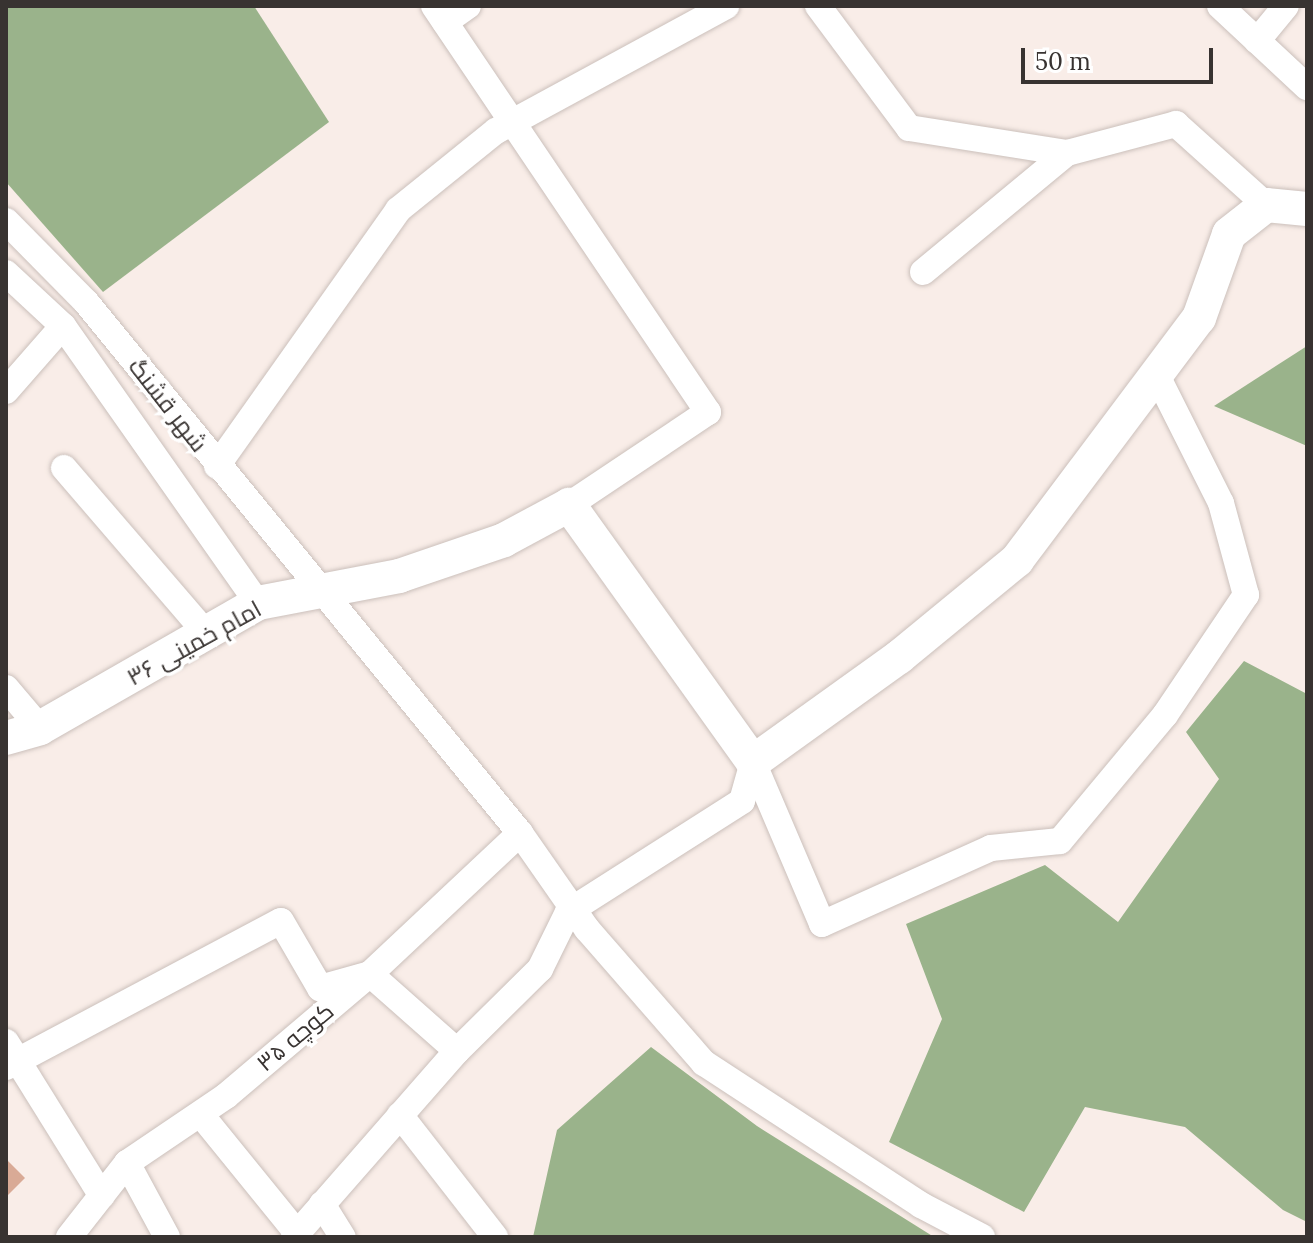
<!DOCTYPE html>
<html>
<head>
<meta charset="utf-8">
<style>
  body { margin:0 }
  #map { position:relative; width:1313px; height:1243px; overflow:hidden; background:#f9ede8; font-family:Lora,Cairo,serif }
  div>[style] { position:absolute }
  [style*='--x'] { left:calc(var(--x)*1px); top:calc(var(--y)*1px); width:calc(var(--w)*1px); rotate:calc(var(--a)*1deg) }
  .forest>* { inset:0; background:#9ab38b }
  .building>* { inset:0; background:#d9aa96 }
  .roads { filter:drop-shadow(0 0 2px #cbc0bb) drop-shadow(0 0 2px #cbc0bb) }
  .minor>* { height:26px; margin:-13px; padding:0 13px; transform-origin:13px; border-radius:13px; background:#fff }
  .tertiary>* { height:34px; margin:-17px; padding:0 17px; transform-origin:17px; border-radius:17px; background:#fff }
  span { translate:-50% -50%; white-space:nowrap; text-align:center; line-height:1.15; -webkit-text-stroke:7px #fff; paint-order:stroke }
  .street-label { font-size:24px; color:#383331 }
  .frame { position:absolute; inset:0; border:8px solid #383331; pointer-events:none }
  .scale { position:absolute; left:1021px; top:48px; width:192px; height:36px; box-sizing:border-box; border:4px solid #383331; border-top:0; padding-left:10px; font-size:24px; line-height:28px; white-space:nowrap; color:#383331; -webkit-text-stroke:6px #fff; paint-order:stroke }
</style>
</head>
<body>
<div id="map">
  <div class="forest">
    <i style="clip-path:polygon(6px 6px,254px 6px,329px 122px,103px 292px,6px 182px)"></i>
    <i style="clip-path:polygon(1307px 346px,1307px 446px,1214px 406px)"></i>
    <i style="clip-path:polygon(1244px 661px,1307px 694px,1307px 1222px,1283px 1210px,1185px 1127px,1085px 1107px,1024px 1212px,889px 1142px,942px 1019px,906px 924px,1045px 865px,1118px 922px,1219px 779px,1186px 732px)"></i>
    <i style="clip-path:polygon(651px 1047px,757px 1126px,934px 1237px,533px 1237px,557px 1130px)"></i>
  </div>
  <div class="building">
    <i style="clip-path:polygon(6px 1159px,25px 1178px,6px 1197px)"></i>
  </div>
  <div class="roads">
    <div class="minor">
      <i style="--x:434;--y:6;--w:490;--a:56"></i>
      <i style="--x:708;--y:412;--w:167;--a:146.2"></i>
      <i style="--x:818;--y:6;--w:152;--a:53.3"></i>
      <i style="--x:909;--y:128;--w:160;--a:9"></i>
      <i style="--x:1067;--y:153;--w:113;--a:-14.9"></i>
      <i style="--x:1176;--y:124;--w:121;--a:42"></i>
      <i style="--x:1220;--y:6;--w:119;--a:43"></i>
      <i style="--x:445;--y:22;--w:28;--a:-35"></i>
      <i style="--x:1257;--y:41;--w:45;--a:-50.4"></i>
      <i style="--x:6;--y:221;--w:114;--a:45.4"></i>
      <i style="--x:86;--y:302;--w:686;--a:50.74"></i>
      <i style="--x:520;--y:833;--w:117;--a:55.1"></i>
      <i style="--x:587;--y:929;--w:178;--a:48.9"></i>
      <i style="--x:704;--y:1063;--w:259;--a:33.2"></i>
      <i style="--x:921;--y:1205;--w:69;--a:27.7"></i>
      <i style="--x:923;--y:272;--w:187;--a:-39.6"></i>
      <i style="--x:6;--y:273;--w:78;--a:42.9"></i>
      <i style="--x:63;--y:326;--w:339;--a:54.9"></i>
      <i style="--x:6;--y:391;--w:86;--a:-48.8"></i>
      <i style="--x:217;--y:466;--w:314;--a:-54.7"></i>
      <i style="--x:398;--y:210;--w:126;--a:-38.9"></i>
      <i style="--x:496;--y:131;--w:262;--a:-28.5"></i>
      <i style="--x:64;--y:468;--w:218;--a:49.3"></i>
      <i style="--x:6;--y:688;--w:52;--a:49.6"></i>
      <i style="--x:6;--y:1042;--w:181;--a:58.1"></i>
      <i style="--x:6;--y:1067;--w:311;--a:-28"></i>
      <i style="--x:281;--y:921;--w:78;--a:59.8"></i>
      <i style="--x:320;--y:988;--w:52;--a:-15.6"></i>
      <i style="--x:370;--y:974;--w:116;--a:41.5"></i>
      <i style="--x:400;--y:1115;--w:155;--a:52.1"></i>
      <i style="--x:202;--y:1116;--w:151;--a:50.9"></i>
      <i style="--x:127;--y:1163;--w:84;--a:61.6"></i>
      <i style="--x:322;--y:1204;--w:39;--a:58"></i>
      <i style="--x:69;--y:1237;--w:94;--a:-51.9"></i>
      <i style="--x:127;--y:1163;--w:120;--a:-34.1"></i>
      <i style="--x:226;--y:1096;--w:189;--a:-40.3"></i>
      <i style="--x:370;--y:974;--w:206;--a:-43.2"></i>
      <i style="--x:294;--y:1237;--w:247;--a:-48.8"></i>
      <i style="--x:457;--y:1051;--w:117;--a:-44.7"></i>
      <i style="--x:540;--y:969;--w:64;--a:-63.8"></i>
      <i style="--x:568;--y:912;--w:206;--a:-32.5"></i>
      <i style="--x:742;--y:801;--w:41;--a:-74.2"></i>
      <i style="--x:753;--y:762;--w:176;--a:66.9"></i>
      <i style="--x:822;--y:924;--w:185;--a:-24.2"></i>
      <i style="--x:991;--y:848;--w:69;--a:-5.8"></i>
      <i style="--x:1060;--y:841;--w:164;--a:-50.2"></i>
      <i style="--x:1165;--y:715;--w:145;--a:-56"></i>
      <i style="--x:1246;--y:595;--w:95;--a:-105.2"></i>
      <i style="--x:1221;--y:503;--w:142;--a:-116.7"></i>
    </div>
    <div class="tertiary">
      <i style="--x:6;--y:738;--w:35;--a:-16"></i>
      <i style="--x:40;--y:728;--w:251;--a:-29.8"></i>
      <i style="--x:258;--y:603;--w:144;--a:-10.8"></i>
      <i style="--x:399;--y:576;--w:111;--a:-18.9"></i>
      <i style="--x:504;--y:540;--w:74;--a:-28.3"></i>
      <i style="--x:569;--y:505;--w:316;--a:54.4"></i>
      <i style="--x:753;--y:762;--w:180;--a:-35.7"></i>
      <i style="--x:899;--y:657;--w:153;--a:-39.4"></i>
      <i style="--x:1017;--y:560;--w:303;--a:-53.1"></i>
      <i style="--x:1199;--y:318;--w:89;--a:-70.3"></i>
      <i style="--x:1229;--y:234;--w:47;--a:-38.1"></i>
      <i style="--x:1266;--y:205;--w:41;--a:5.6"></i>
    </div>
  </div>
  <div class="street-label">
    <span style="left:168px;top:405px;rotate:52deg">شهر قشنگ</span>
    <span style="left:194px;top:643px;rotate:-29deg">۳۶ امام خمینی</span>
    <span style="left:295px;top:1037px;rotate:-40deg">کوچه ۳۵</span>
  </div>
  <div class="frame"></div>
  <div class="scale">50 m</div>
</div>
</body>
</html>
